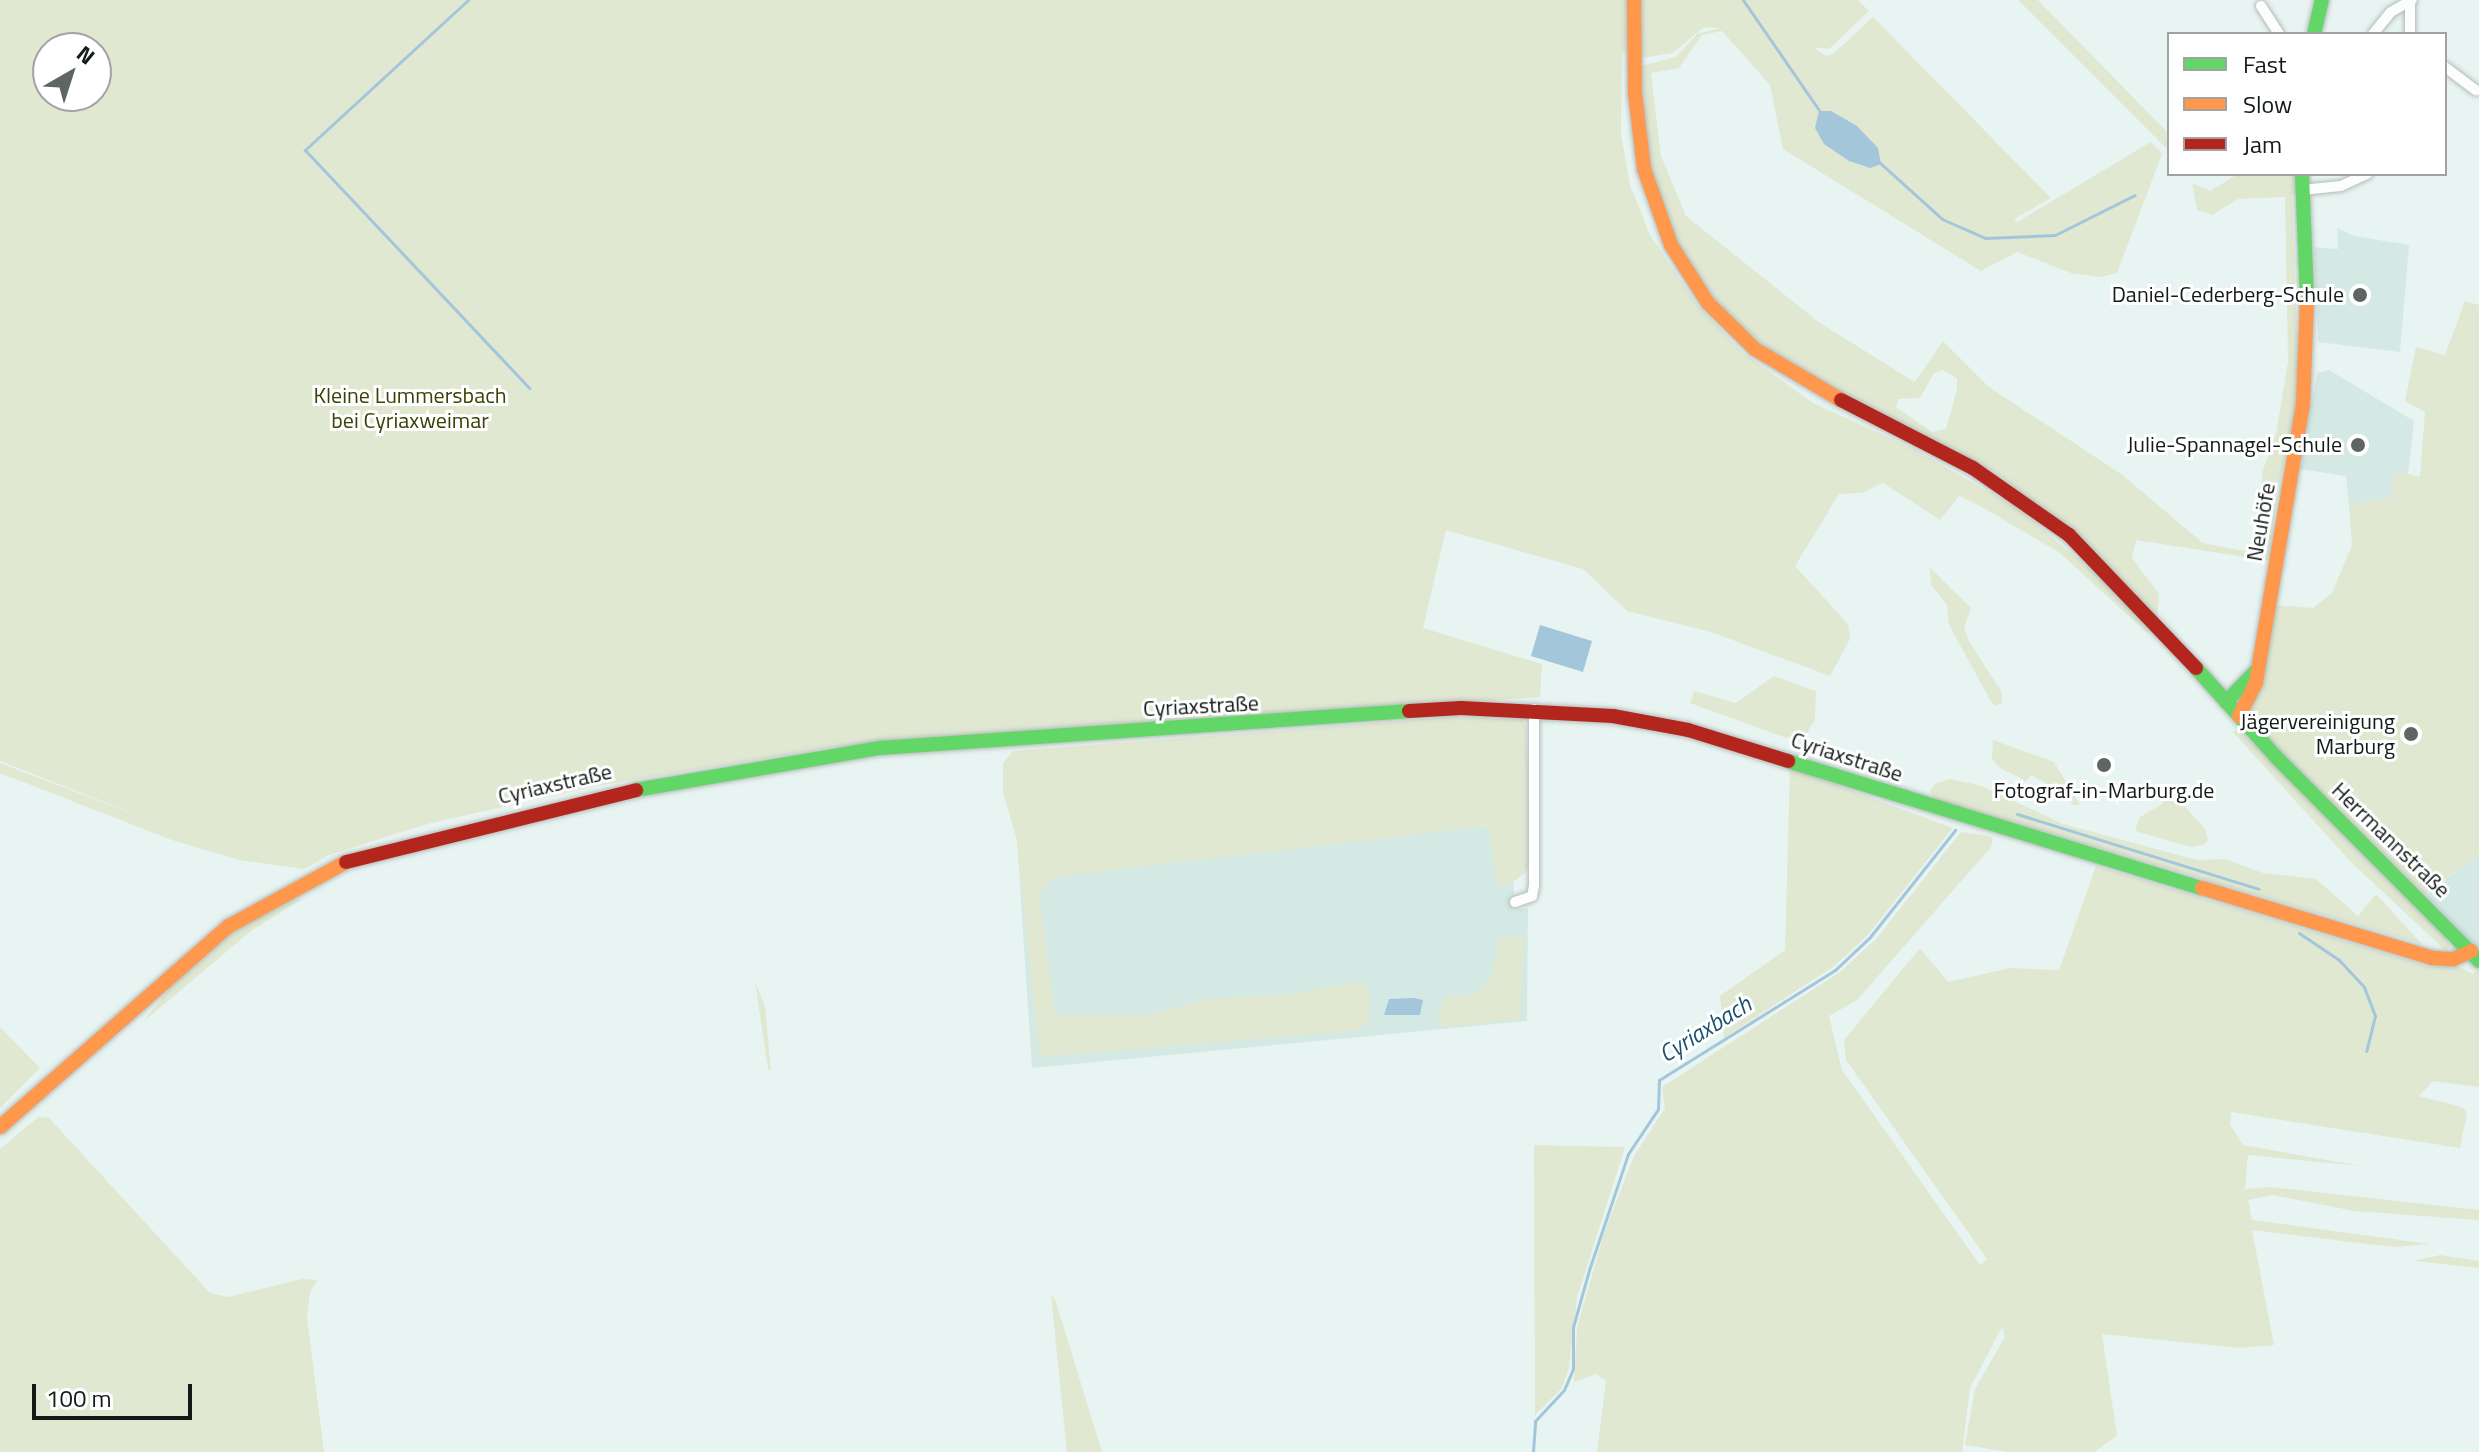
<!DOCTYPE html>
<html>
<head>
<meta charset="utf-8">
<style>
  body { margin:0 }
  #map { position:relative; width:2479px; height:1452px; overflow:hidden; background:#e8f4f1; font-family:"Titillium Web",sans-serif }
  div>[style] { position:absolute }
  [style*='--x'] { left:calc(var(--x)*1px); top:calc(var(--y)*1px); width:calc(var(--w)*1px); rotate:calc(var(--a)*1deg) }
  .built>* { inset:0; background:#d4e9e4 }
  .green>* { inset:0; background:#e0e8d2 }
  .water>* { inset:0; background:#a3c6db }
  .stream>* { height:3px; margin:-1.5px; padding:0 1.5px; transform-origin:1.5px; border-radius:1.5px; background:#a3c6db }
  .roads { filter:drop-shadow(0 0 2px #b3bcba) drop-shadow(0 0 2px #b3bcba) }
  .street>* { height:10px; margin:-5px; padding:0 5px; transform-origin:5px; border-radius:5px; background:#fcfdfd }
  .fast>* { height:14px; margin:-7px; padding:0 7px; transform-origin:7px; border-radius:7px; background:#63d668 }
  .slow>* { height:14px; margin:-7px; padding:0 7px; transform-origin:7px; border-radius:7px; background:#ff974d }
  .jam>* { height:14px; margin:-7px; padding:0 7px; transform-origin:7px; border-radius:7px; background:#b3261e }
  .dots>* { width:22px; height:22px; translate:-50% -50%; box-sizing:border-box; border:4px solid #fff; border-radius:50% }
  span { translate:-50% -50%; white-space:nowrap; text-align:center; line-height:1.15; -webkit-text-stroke:6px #fff; paint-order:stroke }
  .poi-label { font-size:22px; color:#131a18 }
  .right { translate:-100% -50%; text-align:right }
  .park-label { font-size:22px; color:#3c4105 }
  .street-label { font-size:22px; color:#131a18 }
  .water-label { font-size:24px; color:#1c5171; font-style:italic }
  .legend { position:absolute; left:2167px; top:32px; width:280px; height:144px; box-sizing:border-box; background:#fff; border:2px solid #a1a3a3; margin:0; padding:10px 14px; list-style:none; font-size:24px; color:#131a18 }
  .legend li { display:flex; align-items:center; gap:16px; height:40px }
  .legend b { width:40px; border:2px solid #a1a3a3 }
  .north { position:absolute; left:32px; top:32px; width:80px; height:80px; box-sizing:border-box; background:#fff; border:2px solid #a1a3a3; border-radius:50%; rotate:39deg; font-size:22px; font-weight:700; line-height:32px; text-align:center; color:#131a18 }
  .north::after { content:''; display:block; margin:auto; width:28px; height:36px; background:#5e6664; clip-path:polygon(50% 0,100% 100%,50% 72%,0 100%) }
  .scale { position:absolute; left:32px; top:1384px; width:160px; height:36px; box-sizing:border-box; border:4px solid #131a18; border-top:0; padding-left:10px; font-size:24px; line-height:28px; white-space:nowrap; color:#131a18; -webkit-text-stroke:6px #fff; paint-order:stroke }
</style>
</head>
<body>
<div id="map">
  <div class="built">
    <i style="clip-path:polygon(2337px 228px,2354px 236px,2409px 245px,2400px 352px,2318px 342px,2314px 247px,2338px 249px)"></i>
    <i style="clip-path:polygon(2329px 370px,2414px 421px,2408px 474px,2396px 471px,2391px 498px,2349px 506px,2346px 476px,2300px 469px,2317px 373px)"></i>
    <i style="clip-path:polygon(1489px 826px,1498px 885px,1513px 882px,1516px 909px,1528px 908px,1527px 1021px,1032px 1068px,1018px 855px,1339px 842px)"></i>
    <i style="clip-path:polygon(2479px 854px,2479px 949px,2426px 895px)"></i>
  </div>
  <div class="green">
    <i style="clip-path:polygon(evenodd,0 0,1858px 0,1869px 11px,1829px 49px,1813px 47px,1825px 56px,1833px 54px,1873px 17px,2051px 198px,2014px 219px,2017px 222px,2151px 142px,2162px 154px,2117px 273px,2100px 277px,2071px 273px,2017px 252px,1981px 271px,1783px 149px,1770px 85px,1722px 31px,1702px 35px,1679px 68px,1651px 73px,1661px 156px,1686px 216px,1820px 323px,1915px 382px,1943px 341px,1989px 387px,2121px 474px,2203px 543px,2244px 551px,2254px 540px,2263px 470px,2276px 434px,2288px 362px,2285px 197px,2238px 199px,2212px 215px,2197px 210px,2192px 183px,2210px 191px,2238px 174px,2297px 174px,2297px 193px,2292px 195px,2299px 388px,2277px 495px,2270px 561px,2136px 540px,2132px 558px,2159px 594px,2157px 618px,2086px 543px,1997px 473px,1796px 370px,1745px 329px,1714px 298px,1679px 247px,1667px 225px,1648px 160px,1641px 66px,1676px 57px,1697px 34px,1720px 28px,1704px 27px,1673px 53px,1647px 57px,1622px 52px,1621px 134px,1630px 185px,1650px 235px,1698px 306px,1742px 352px,1813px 403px,1914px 449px,2017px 508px,2113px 588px,2151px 630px,2147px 633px,2060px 553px,1982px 507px,1959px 496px,1940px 520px,1883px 483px,1862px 493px,1839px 494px,1795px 566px,1848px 624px,1850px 639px,1830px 676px,1711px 632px,1627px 611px,1583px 569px,1446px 530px,1423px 628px,1542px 664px,1540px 697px,833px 747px,596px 786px,427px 824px,329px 855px,304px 869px,239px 860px,172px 840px,0 773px,0 763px,173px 829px,0 761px,0 0,48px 48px,96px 48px,96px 96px,48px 96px,48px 48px,0 0,1942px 370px,1957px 378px,1957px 389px,1946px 429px,1932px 432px,1896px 407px,1898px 399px,1920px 398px,1934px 373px,1942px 370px)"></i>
    <i style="clip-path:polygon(2018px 0,2038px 0,2169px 134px,2169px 151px)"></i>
    <i style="clip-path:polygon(2465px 301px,2479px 305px,2479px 854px,2425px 895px,2274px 747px,2251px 720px,2251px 710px,2274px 605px,2313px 608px,2332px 593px,2352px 545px,2349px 506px,2390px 498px,2396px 471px,2420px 477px,2425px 412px,2405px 401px,2416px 347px,2445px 355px)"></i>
    <i style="clip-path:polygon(1930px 568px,1971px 608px,1964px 627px,1969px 641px,2001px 691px,2002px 703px,1995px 706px,1989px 698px,1949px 625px,1947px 605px,1931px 585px)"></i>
    <i style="clip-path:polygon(1774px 676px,1816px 691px,1815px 720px,1806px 734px,1786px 738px,1690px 703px,1694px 691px,1736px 703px)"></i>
    <i style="clip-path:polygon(1453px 717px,1522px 719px,1526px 725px,1531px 857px,1526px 872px,1513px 882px,1498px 885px,1488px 826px,1070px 875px,1051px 880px,1039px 894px,1055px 1016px,1146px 1016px,1206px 999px,1287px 995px,1364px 981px,1370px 996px,1369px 1018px,1360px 1030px,1040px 1057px,1016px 837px,1003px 792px,1003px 763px,1013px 751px)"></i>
    <i style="clip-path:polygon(2239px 729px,2442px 932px,2450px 946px,2446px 951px,2351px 862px,2233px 732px)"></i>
    <i style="clip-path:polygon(1993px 740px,2054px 762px,2080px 805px,2073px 805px,2065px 794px,2031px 775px,2026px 781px,2000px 768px,1992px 759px)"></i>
    <i style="clip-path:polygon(1790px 768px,1953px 828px,1867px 936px,1833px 967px,1724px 1038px,1720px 996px,1785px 950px)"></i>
    <i style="clip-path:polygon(1949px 779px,1979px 785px,2063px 824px,2197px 860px,2225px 859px,2263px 873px,2316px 879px,2358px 916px,2376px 894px,2422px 944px,1934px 799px,1930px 791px,1935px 784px)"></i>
    <i style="clip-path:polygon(2171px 791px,2205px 829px,2208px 840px,2203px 845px,2191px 847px,2135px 831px,2140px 817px,2162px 804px)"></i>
    <i style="clip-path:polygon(1961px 832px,1989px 836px,1993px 839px,1991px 847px,1857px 1000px,1829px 1016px,1842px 1070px,1980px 1265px,1987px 1259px,1846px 1060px,1844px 1040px,1920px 948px,1948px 982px,2010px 968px,2059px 970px,2096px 866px,2430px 967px,2459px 967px,2473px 974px,2479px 969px,2479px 1087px,2433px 1081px,2419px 1096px,2462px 1107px,2467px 1113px,2460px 1148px,2231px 1112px,2230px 1125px,2243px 1145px,2361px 1166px,2248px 1155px,2245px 1189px,2270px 1187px,2479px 1210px,2479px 1220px,2354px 1211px,2273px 1195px,2248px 1200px,2252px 1220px,2430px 1244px,2393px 1247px,2252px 1230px,2274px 1345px,2240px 1348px,2102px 1334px,2117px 1436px,2094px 1452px,2009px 1452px,1965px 1445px,1975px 1389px,2005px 1337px,2002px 1327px,1970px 1388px,1962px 1452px,1597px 1452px,1606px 1381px,1596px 1374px,1574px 1382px,1577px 1327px,1605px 1230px,1634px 1156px,1665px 1108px,1662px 1087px,1840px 972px,1876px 939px)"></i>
    <i style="clip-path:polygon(284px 899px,302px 899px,251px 931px,143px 1022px,171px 986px,234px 932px)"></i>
    <i style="clip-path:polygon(1499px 937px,1524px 937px,1520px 1019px,1446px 1027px,1437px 1023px,1445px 996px,1472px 996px,1492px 977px)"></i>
    <i style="clip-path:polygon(755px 981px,765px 1007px,771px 1071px,768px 1069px)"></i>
    <i style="clip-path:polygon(0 1027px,40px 1068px,0 1108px)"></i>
    <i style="clip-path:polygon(38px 1117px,49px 1118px,210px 1293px,228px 1297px,302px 1279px,318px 1280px,310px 1292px,307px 1318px,324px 1452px,0 1452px,0 1149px)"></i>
    <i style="clip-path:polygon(1534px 1145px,1625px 1147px,1577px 1298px,1569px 1368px,1562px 1388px,1535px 1415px)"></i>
    <i style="clip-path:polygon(2440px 1255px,2479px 1261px,2479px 1268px,2414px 1261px)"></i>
    <i style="clip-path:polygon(1051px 1295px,1055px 1299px,1102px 1452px,1067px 1452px)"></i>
  </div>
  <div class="water">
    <i style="clip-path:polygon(1819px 111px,1831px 111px,1857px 126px,1878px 148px,1881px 164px,1870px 168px,1849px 161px,1824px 144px,1815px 128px)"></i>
    <i style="clip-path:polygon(1540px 625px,1592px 641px,1583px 672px,1531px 656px)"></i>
    <i style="clip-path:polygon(1414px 998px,1423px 1000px,1420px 1015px,1384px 1015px,1389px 999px)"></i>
  </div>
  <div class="stream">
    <i style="--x:468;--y:0;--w:222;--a:137.4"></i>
    <i style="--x:305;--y:150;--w:327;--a:46.7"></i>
    <i style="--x:1743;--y:0;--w:137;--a:55.4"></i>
    <i style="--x:1879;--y:162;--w:85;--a:42.1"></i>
    <i style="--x:1942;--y:219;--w:47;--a:23.8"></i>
    <i style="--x:1985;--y:238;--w:70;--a:-2.5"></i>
    <i style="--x:2055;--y:235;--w:89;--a:-26.6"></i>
    <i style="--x:2017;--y:814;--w:253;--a:17.2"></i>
    <i style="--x:2299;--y:933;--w:48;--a:34"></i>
    <i style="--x:2339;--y:960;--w:37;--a:47"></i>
    <i style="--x:2364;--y:987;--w:31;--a:69"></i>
    <i style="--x:2375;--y:1016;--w:36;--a:104"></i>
    <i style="--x:1533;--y:1452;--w:31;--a:-86"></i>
    <i style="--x:1535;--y:1421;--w:42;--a:-46.9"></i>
    <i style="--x:1564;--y:1390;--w:23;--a:-67"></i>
    <i style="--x:1573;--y:1369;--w:42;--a:-90"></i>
    <i style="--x:1573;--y:1327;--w:59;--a:-74.3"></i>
    <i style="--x:1589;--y:1270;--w:122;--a:-71.4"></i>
    <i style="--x:1628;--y:1154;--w:54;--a:-56.3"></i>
    <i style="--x:1658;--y:1109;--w:29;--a:-88"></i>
    <i style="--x:1659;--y:1080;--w:208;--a:-32"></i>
    <i style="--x:1835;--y:970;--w:48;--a:-43.3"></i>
    <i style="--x:1870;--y:937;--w:137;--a:-51.5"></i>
  </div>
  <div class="roads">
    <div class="street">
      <i style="--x:2410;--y:1;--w:33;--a:90"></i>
      <i style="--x:2261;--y:6;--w:33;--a:57"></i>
      <i style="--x:2373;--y:34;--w:28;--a:-51"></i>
      <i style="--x:2391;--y:12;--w:24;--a:-30"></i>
      <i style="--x:2445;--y:67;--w:39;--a:37"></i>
      <i style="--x:2302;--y:190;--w:39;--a:-6"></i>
      <i style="--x:2341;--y:186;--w:29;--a:-25"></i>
      <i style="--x:1515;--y:902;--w:18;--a:-19"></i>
      <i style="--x:1532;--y:896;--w:10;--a:-79"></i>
      <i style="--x:1534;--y:886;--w:177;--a:-90"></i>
    </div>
    <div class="fast">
      <i style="--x:2314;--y:34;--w:35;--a:-77"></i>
      <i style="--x:2302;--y:174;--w:126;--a:87.7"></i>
      <i style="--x:2196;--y:668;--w:120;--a:48"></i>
      <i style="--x:2276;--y:757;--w:288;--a:45.1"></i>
      <i style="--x:2226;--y:702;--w:45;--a:-45.9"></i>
      <i style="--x:1788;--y:761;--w:433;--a:17.1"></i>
      <i style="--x:636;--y:790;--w:248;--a:-9.8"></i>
      <i style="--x:880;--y:748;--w:530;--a:-4"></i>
    </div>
    <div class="slow">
      <i style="--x:1634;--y:0;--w:93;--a:89.4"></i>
      <i style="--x:1635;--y:93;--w:77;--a:83.2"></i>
      <i style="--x:1644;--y:169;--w:81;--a:70.4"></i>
      <i style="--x:1671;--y:245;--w:69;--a:57.5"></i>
      <i style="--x:1708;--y:303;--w:66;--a:44.4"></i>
      <i style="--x:1755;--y:349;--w:100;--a:30.7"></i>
      <i style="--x:2239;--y:716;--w:38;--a:-63"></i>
      <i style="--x:2256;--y:682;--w:282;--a:-80.4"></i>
      <i style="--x:2303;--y:404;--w:104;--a:-87.8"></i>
      <i style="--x:2202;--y:888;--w:240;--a:16.9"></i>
      <i style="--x:2432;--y:958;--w:22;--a:3"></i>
      <i style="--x:2454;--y:959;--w:19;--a:-25"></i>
      <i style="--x:0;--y:1127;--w:305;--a:-41.3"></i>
      <i style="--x:229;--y:926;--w:133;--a:-28.7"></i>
    </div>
    <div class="jam">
      <i style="--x:1841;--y:400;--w:148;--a:27.3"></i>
      <i style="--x:1973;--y:468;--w:117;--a:34.9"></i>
      <i style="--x:2069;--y:535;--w:184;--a:46.3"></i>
      <i style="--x:1409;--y:711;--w:52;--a:-3.3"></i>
      <i style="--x:1461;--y:708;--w:152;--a:3"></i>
      <i style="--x:1613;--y:716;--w:76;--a:10.6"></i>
      <i style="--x:1688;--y:730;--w:105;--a:17.2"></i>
      <i style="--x:346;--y:862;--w:299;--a:-13.9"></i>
    </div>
  </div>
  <div class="dots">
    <i style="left:2360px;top:295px;background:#5e6664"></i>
    <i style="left:2358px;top:445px;background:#5e6664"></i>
    <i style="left:2411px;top:734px;background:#5e6664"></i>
    <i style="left:2104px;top:765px;background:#5e6664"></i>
  </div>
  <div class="poi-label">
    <span class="right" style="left:2344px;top:295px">Daniel-Cederberg-Schule</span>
    <span class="right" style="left:2342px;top:445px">Julie-Spannagel-Schule</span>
    <span class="right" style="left:2395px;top:734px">Jägervereinigung<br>Marburg</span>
    <span style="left:2104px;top:791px">Fotograf-in-Marburg.de</span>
  </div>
  <div class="park-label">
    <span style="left:410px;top:408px">Kleine Lummersbach<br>bei Cyriaxweimar</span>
  </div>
  <div class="street-label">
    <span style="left:2261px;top:522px;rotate:-80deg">Neuhöfe</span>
    <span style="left:1201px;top:706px;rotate:-3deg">Cyriaxstraße</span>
    <span style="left:1847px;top:757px;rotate:18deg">Cyriaxstraße</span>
    <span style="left:555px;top:784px;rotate:-13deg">Cyriaxstraße</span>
    <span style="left:2391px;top:840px;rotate:44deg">Herrmannstraße</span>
  </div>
  <div class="water-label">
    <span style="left:1705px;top:1029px;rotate:-32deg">Cyriaxbach</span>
  </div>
  <ul class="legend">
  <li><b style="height:10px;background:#63d668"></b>Fast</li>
  <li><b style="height:10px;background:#ff974d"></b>Slow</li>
  <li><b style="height:10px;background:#b3261e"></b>Jam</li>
  </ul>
  <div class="north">N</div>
  <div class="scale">100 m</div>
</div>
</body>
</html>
